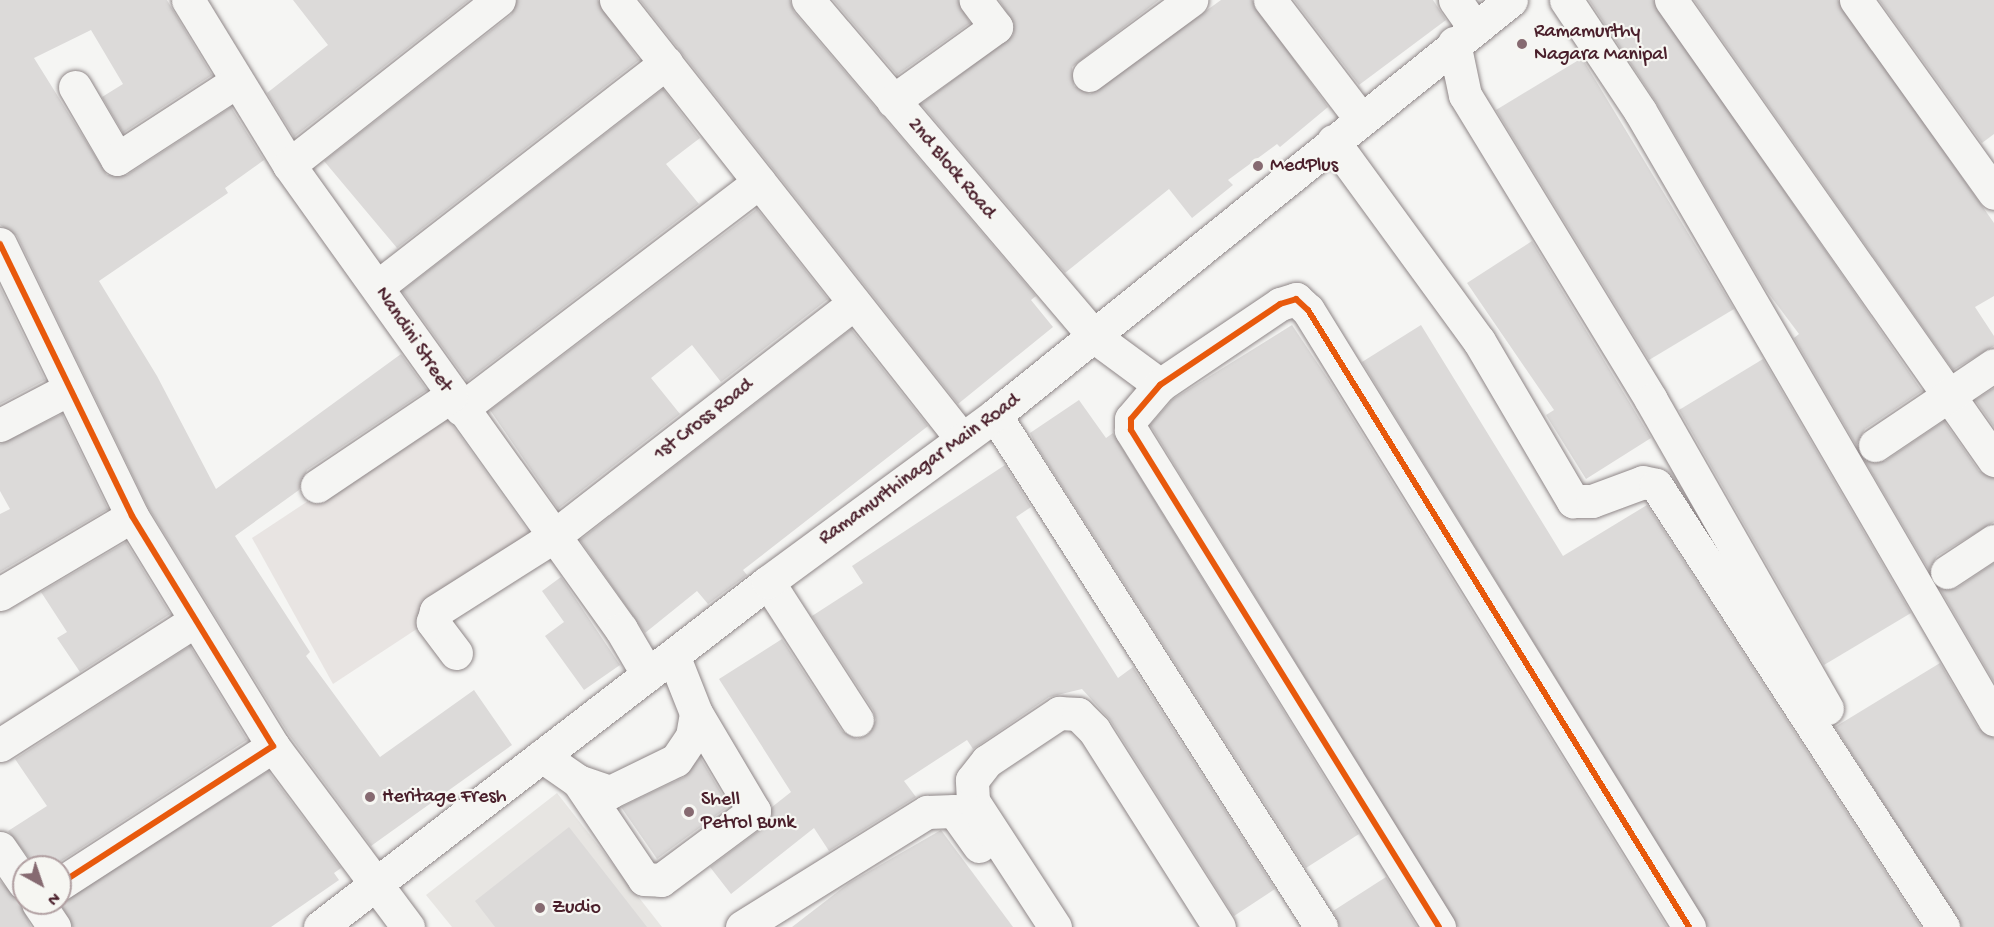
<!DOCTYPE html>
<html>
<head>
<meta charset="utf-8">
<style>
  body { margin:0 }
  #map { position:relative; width:1994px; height:927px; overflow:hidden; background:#f5f5f3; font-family:"Gochi Hand",sans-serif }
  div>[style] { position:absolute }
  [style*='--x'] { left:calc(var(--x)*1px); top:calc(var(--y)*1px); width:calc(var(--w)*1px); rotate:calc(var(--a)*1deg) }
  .built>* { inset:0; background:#e7e5e2 }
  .green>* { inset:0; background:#e8e4e2 }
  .building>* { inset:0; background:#dcdad9 }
  .roads { filter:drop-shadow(0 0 2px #8f8788) drop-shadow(0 0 2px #8f8788) }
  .minor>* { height:33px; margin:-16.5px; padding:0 16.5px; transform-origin:16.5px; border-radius:16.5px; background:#f5f5f3 }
  .major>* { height:33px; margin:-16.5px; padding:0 16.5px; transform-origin:16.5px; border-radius:16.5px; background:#f5f5f3 }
  .cycleway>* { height:6px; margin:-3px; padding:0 3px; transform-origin:3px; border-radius:3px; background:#e8590c }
  .dots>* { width:16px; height:16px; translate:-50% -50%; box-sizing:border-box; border:3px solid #f6f6f2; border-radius:50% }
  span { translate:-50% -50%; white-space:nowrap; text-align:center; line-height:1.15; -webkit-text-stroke:4.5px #f6f6f2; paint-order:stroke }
  .poi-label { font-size:20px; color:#4a1f2b }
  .left { translate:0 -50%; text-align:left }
  .street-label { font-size:20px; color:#4a1f2b }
  .north { position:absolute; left:12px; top:855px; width:60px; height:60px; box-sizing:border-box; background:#f6f6f2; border:2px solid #b1a0a2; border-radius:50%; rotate:140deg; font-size:16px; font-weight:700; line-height:24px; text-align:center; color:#4a1f2b }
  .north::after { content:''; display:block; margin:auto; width:21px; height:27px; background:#866a71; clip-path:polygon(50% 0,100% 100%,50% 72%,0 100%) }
</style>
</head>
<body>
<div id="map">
  <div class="built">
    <i style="clip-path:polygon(557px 793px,662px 927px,452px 927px,426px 895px)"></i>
  </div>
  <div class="green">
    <i style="clip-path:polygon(443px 412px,540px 548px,333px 684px,252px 538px)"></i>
  </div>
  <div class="building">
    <i style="clip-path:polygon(0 0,167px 0,171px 7px,212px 75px,123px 133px,102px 97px,123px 84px,91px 30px,34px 58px,107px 175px,127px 175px,231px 107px,264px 160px,225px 188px,228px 193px,99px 281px,157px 376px,216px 489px,401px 354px,427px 390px,307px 470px,299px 490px,235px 536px,310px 652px,306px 656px,380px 757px,474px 690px,512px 745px,371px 846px,289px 735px,148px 507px,17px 236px,0 225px)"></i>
    <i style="clip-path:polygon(293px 0,469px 0,294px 137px,267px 93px,328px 45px)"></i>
    <i style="clip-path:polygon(517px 0,598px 0,639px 60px,397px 248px,324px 161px,511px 15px)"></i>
    <i style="clip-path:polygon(640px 0,790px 0,794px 12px,1036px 296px,1031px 300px,1053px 327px,958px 404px)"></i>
    <i style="clip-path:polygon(833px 0,958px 0,970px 23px,897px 75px)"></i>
    <i style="clip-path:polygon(999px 0,1159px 0,1072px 67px,1074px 86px,1090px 94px,1221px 0,1252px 0,1328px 107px,1280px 147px,1277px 144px,1228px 180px,1233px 185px,1192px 218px,1169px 189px,1065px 273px,921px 104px,1013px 35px,1014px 24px)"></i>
    <i style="clip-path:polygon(1294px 0,1433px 0,1446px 20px,1359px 85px)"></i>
    <i style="clip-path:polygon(1589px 0,1653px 0,1922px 391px,1865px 429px,1856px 445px,1794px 338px,1799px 334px,1766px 290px,1656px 102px)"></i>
    <i style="clip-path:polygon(1694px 0,1838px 0,1994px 223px,1994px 296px,1975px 307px,1994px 336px,1994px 346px,1953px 370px)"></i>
    <i style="clip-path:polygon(1879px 0,1994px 0,1994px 134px,1982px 143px)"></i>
    <i style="clip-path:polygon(1582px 58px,1734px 309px,1649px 360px,1496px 110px)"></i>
    <i style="clip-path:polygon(663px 89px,700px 138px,666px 164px,699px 204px,467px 381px,402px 291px)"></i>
    <i style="clip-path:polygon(757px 209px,828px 299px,721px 382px,692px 345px,651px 378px,680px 414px,558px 509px,490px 410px)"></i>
    <i style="clip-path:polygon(1532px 241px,1651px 438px,1586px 479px,1546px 415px,1554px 410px,1467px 283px)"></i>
    <i style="clip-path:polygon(0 287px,45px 380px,0 404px)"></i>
    <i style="clip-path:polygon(1292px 325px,1330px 382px,1667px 927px,1458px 927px,1150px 425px,1173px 399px)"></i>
    <i style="clip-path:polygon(1421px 325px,1563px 556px,1647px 505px,1921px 927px,1708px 927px,1362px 362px)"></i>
    <i style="clip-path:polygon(851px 329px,928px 426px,743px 570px,747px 575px,708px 604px,697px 591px,645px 633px,580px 540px)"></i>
    <i style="clip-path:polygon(1763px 359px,1911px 613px,1824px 665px,1679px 410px)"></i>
    <i style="clip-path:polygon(1994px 388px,1994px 427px,1975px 400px)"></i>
    <i style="clip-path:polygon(1079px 400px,1106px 438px,1113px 433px,1359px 834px,1306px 868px,1036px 445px,1030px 433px)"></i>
    <i style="clip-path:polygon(62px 414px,108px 509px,0 572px,0 514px,10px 509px,0 491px,0 444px)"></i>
    <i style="clip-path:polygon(1944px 421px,1979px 471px,1994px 478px,1994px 522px,1937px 556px,1929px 570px,1865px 461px,1885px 461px)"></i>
    <i style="clip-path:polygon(1005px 465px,1031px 507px,1016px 517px,1118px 678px,1133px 667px,1275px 889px,1234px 916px,1110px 720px,1082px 689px,1049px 697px,973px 749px,967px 740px,904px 781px,916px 797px,829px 851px,814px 828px,731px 894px,710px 867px,765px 826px,772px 807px,791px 792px,719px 679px,782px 639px,842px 731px,857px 739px,868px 735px,876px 720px,873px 710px,812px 616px,863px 583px,852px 566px)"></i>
    <i style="clip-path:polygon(126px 542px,170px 614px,80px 672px,57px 638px,67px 632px,41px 592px)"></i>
    <i style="clip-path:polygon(1994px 563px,1994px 682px,1940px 589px,1957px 588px)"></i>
    <i style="clip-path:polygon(561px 577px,620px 665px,584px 690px,545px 636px,564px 622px,542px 591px)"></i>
    <i style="clip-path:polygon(190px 646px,247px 740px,52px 867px,36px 867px,8px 831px,47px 806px,15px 759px)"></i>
    <i style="clip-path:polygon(1940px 663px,1978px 728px,1994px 738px,1994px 927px,1962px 927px,1835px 727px)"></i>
    <i style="clip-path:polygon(700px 757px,729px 806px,657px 859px,621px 807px,684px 777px)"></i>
    <i style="clip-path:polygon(268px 771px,341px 868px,334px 873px,339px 880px,271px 927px,73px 927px,60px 903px)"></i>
    <i style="clip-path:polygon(569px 827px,647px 927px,495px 927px,475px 901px)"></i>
    <i style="clip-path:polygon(941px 830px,1013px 927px,792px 927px,849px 883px)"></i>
    <i style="clip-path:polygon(1386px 877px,1417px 927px,1340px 927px,1333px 911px)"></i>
    <i style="clip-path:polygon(0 881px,20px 901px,31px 927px,0 927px)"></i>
  </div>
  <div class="roads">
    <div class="minor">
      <i style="--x:188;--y:0;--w:193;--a:58.5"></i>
      <i style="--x:289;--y:165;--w:571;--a:54.42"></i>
      <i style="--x:621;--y:629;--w:53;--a:59.6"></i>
      <i style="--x:616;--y:0;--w:558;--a:51.77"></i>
      <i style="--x:808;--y:0;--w:443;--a:49.6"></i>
      <i style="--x:1095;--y:337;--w:81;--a:36.4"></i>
      <i style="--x:1270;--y:0;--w:148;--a:52.7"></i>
      <i style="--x:1455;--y:0;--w:33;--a:55"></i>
      <i style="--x:1566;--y:0;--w:133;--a:56.3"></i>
      <i style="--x:1640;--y:111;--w:704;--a:59.79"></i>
      <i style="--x:1671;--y:0;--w:562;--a:54.92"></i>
      <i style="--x:1856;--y:0;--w:237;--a:54.4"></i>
      <i style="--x:1454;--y:43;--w:53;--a:78.1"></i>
      <i style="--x:1465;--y:95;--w:357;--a:58.6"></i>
      <i style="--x:1651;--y:400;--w:355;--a:60.3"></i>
      <i style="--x:1089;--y:75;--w:127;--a:-36.3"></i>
      <i style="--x:75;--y:87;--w:83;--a:59.7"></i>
      <i style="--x:117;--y:159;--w:140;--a:-33"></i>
      <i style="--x:893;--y:101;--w:127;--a:-35.7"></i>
      <i style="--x:996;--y:27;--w:34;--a:-127"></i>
      <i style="--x:1333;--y:141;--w:248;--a:53.9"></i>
      <i style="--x:1479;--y:341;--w:186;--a:59.6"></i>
      <i style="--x:1573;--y:501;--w:19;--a:0"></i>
      <i style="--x:1592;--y:501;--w:54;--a:-20.4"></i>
      <i style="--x:1643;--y:482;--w:13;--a:13"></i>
      <i style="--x:1656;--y:485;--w:527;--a:57"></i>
      <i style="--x:289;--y:165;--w:267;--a:-38.2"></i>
      <i style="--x:0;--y:244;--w:302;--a:64.1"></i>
      <i style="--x:132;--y:516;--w:270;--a:58.5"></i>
      <i style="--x:273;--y:746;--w:254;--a:147.1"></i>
      <i style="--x:377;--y:287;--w:366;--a:-37.8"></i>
      <i style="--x:461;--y:409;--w:375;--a:-37.3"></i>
      <i style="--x:995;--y:415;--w:607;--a:57.51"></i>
      <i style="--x:0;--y:425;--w:78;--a:-27.6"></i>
      <i style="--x:1875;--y:445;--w:143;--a:-33.9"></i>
      <i style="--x:317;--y:486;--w:161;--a:-33.9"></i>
      <i style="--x:1947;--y:572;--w:56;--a:-33.4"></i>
      <i style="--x:768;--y:582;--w:164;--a:57.2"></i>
      <i style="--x:0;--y:594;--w:153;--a:-30.6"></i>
      <i style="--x:456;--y:653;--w:39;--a:-127"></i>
      <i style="--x:433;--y:622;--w:11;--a:-75"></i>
      <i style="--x:436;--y:611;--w:140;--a:-32.4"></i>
      <i style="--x:554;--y:536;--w:380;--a:-37.8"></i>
      <i style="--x:0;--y:745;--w:229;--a:-32.5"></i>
      <i style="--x:273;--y:746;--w:226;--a:53.3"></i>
      <i style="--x:542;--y:756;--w:44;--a:34.8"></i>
      <i style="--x:578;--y:781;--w:34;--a:19"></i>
      <i style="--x:610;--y:792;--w:73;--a:-25.9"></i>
      <i style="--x:676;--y:760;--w:29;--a:-56"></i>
      <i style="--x:692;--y:736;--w:23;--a:-80"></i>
      <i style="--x:696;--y:713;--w:62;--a:-111.6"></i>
      <i style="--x:578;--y:781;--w:118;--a:56"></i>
      <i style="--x:644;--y:879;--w:17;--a:3"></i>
      <i style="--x:661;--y:880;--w:116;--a:-36.6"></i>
      <i style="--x:754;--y:811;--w:114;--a:-120.6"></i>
      <i style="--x:0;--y:848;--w:42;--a:55.6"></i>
      <i style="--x:38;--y:903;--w:29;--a:56"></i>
      <i style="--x:742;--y:927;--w:218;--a:-31.9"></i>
      <i style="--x:927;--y:812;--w:27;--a:-2"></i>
      <i style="--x:954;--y:811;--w:43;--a:54.5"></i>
      <i style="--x:1055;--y:927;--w:150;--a:-123.1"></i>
      <i style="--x:973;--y:801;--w:21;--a:-93"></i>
      <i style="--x:972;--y:780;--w:24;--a:-52"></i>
      <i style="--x:987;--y:761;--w:87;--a:-33.7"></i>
      <i style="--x:1059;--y:713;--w:19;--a:3"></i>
      <i style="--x:1078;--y:714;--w:23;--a:45"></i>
      <i style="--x:1094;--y:730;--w:233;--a:57.6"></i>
      <i style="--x:1439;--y:927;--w:585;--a:-121.79"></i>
      <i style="--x:1131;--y:430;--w:11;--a:-90"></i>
      <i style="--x:1131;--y:419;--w:45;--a:-49.5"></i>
      <i style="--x:1160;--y:385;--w:145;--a:-34"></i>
      <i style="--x:1280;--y:304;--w:17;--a:-17"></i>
      <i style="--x:1296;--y:299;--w:16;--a:43"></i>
      <i style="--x:1308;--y:310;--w:725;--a:58.3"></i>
    </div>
    <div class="major">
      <i style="--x:320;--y:927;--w:565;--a:-37.6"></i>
      <i style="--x:768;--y:582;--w:282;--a:-36.3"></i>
      <i style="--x:995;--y:415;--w:662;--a:-38.81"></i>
    </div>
  </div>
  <div class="cycleway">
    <i style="--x:0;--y:244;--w:302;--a:64.1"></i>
    <i style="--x:132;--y:516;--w:270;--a:58.5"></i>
    <i style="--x:273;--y:746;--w:254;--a:147.1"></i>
    <i style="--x:1439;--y:927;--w:585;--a:-121.79"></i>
    <i style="--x:1131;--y:430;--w:11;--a:-90"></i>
    <i style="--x:1131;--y:419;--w:45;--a:-49.5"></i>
    <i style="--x:1160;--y:385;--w:145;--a:-34"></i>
    <i style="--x:1280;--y:304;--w:17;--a:-17"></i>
    <i style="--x:1296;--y:299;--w:16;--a:43"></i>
    <i style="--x:1308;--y:310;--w:725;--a:58.3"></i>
  </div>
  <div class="dots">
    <i style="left:1522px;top:44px;background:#866a71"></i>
    <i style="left:1258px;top:166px;background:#866a71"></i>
    <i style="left:370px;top:797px;background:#866a71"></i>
    <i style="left:689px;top:812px;background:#866a71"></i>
    <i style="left:540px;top:908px;background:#866a71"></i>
  </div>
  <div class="poi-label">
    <span class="left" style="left:1534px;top:44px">Ramamurthy<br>Nagara Manipal</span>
    <span class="left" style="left:1270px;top:166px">MedPlus</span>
    <span class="left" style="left:382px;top:797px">Heritage Fresh</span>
    <span class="left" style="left:701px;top:812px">Shell<br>Petrol Bunk</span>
    <span class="left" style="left:552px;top:908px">Zudio</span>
  </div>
  <div class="street-label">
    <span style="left:951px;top:169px;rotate:50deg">2nd Block Road</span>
    <span style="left:413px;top:340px;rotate:56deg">Nandini Street</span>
    <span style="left:704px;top:420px;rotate:-38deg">1st Cross Road</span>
    <span style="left:920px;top:470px;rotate:-36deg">Ramamurthinagar Main Road</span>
  </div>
  <div class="north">N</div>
</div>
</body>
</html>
